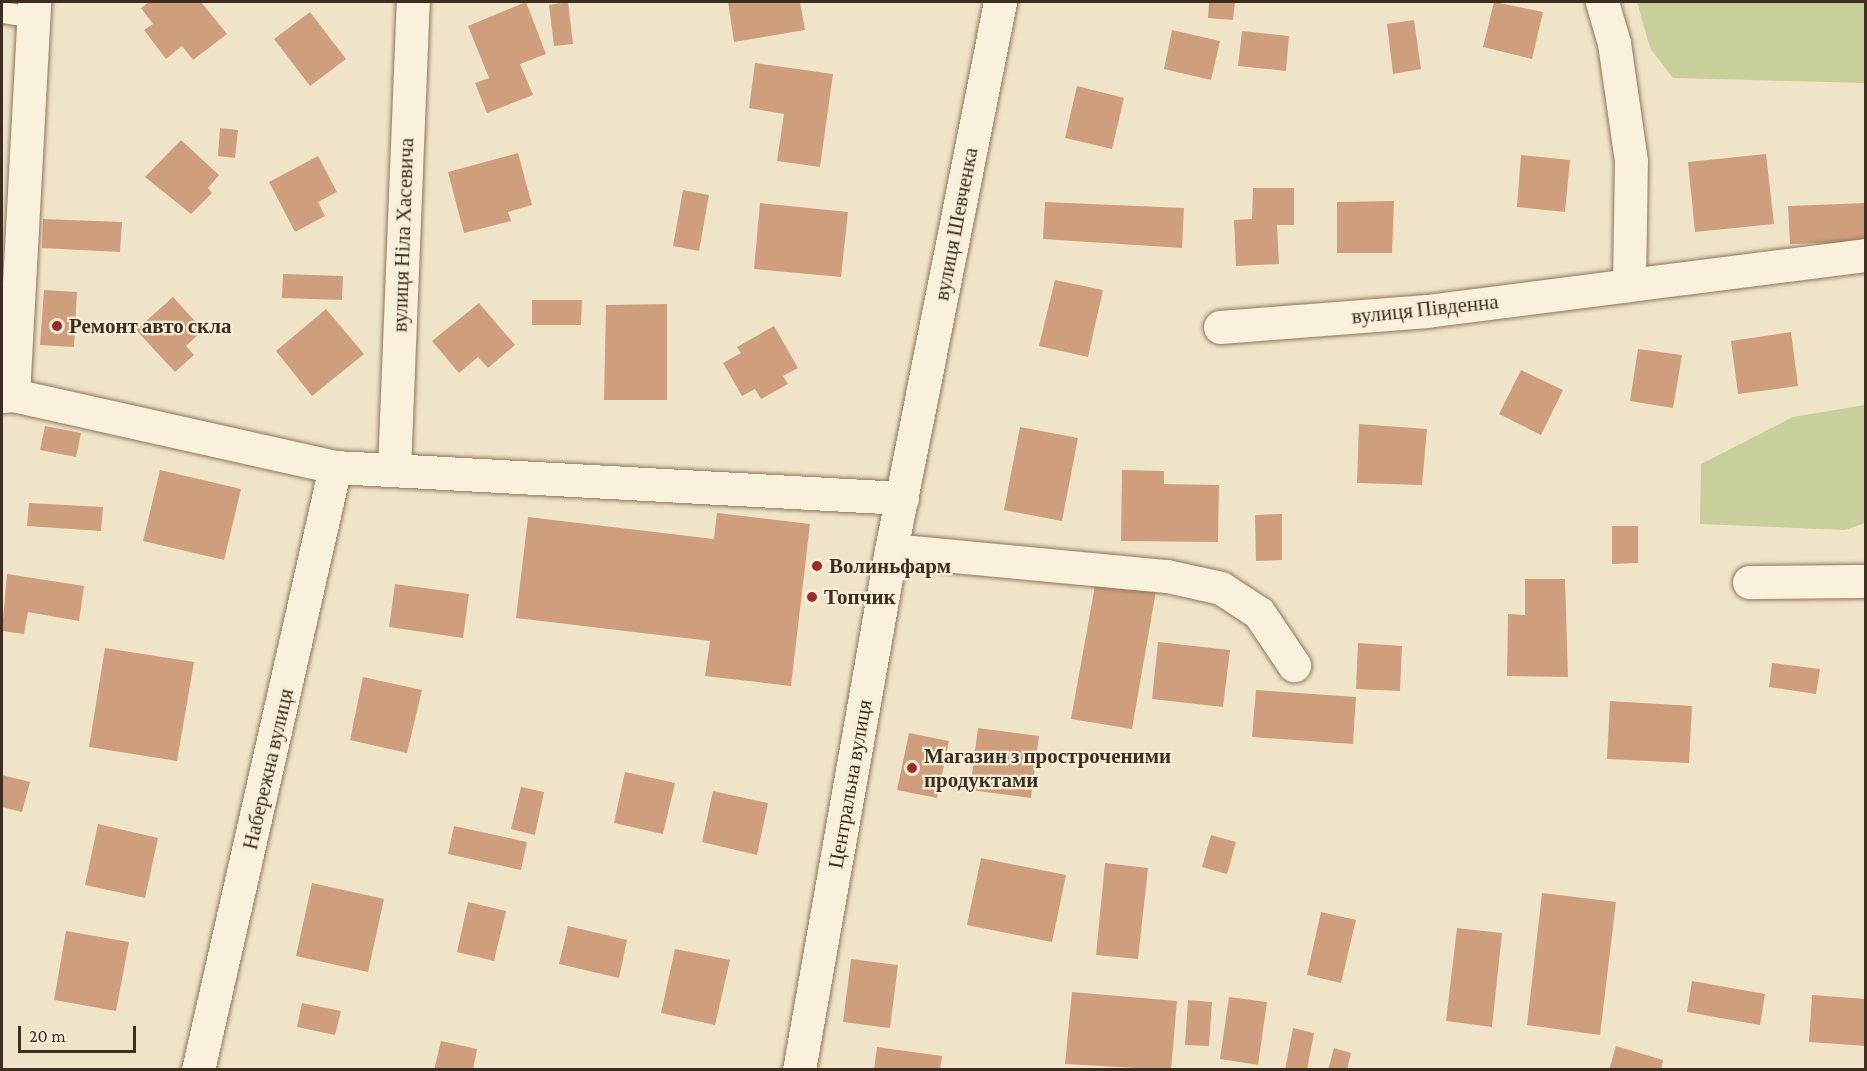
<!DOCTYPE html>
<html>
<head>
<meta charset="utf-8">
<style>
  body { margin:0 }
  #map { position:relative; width:1867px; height:1071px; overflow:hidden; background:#f0e4c8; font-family:"Crimson Pro",serif }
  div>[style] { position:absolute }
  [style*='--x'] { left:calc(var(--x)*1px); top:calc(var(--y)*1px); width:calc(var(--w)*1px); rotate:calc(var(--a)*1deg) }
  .green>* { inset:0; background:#c9cf9b }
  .building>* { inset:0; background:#cf9f7d }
  .roads { filter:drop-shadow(0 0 2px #8d765c) drop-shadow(0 0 2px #8d765c) }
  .service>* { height:21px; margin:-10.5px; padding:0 10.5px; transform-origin:10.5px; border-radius:10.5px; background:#faf1dc }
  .minor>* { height:33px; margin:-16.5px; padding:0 16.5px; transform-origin:16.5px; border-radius:16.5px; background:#faf1dc }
  .tertiary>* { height:33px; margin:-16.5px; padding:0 16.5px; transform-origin:16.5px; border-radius:16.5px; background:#faf1dc }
  .dots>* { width:16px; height:16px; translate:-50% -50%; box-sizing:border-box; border:3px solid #f7eed8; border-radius:50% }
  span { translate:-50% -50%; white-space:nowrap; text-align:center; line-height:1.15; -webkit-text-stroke:4.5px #f7eed8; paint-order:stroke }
  .street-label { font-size:21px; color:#3d2e20 }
  .poi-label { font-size:21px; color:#3d2e20; font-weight:700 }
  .left { translate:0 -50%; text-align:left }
  .frame { position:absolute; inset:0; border:3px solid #3d2e20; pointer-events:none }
  .scale { position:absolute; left:18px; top:1026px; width:118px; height:27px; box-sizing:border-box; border:3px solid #3d2e20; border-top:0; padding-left:8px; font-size:18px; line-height:21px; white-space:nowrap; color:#3d2e20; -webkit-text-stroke:4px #f7eed8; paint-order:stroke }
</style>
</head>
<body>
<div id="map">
  <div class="green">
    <i style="clip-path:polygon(1637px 2px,1865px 2px,1865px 83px,1673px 78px,1650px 48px)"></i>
    <i style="clip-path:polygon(1865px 405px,1865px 523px,1845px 530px,1700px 524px,1701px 464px,1793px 417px)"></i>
  </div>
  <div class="building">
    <i style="clip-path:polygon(149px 2px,201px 2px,227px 34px,193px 60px,182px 46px,166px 59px,144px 30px,153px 24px,141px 8px)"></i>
    <i style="clip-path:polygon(526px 2px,546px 54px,520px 64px,533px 95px,487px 113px,475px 83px,489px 78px,468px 26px)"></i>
    <i style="clip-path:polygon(568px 2px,573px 44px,554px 46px,549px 5px)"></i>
    <i style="clip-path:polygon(728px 2px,800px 2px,805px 30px,734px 42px)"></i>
    <i style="clip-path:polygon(1209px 2px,1235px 2px,1233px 20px,1208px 18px)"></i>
    <i style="clip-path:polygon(1494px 2px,1543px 12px,1532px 59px,1483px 47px)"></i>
    <i style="clip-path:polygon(310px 12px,346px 59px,310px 86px,274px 39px)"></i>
    <i style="clip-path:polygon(1414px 20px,1421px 69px,1393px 74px,1387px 24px)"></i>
    <i style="clip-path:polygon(1172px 30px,1220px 41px,1211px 80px,1164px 69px)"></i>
    <i style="clip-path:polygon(1242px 31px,1289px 36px,1286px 71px,1238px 66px)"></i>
    <i style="clip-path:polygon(755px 63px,833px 74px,820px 167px,777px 161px,784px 114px,749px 108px)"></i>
    <i style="clip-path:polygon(1077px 86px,1124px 98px,1112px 149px,1065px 138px)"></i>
    <i style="clip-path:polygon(220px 128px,238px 130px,235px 158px,218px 156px)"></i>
    <i style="clip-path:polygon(181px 140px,219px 175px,208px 188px,212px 193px,191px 214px,145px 177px)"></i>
    <i style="clip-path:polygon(518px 153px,532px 205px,508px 212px,511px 221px,464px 233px,448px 172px)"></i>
    <i style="clip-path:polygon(1766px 154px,1774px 224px,1695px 232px,1688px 162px)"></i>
    <i style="clip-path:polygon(1521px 155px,1570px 160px,1565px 212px,1517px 207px)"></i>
    <i style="clip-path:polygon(318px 156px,337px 192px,318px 202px,325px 216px,295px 232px,269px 182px)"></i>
    <i style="clip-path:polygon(1253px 188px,1294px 188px,1294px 225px,1277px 225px,1279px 264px,1236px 266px,1234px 220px,1252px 219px)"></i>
    <i style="clip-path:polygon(683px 190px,709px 195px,699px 251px,673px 246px)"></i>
    <i style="clip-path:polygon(1394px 201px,1392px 253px,1337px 253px,1337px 202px)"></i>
    <i style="clip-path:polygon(1045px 202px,1184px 208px,1182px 248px,1043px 239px)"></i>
    <i style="clip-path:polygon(760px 203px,848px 212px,841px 277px,754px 269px)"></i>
    <i style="clip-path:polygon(1866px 203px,1866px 242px,1790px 244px,1788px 206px)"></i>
    <i style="clip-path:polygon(43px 219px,122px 222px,120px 252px,42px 248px)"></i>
    <i style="clip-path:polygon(283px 274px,343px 276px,342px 300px,282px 298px)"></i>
    <i style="clip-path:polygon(1055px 280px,1103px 290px,1088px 357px,1039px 346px)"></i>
    <i style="clip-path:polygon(44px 290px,77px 292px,74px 347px,40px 345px)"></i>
    <i style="clip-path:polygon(173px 297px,203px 330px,186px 346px,194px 355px,175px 372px,136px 330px)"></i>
    <i style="clip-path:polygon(532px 300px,582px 300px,581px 325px,532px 325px)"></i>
    <i style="clip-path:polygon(479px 303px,515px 345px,488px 368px,478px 357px,459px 373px,432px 341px)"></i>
    <i style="clip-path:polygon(667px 304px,667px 400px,604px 400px,606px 305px)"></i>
    <i style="clip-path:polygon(326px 309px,364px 354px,312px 396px,276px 351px)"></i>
    <i style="clip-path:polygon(774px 326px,798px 368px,783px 376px,788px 384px,761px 399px,755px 389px,742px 396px,723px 363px,741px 353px,737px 347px)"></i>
    <i style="clip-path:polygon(1791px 332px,1798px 386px,1738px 394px,1731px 341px)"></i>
    <i style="clip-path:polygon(1638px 349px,1682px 355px,1673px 408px,1630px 401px)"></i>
    <i style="clip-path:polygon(1521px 370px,1563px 390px,1541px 435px,1499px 414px)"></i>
    <i style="clip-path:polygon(1359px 424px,1427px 429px,1422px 485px,1357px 483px)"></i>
    <i style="clip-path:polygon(45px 426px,81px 433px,76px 457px,40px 450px)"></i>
    <i style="clip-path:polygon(1020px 427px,1078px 438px,1062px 521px,1004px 510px)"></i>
    <i style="clip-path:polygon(160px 470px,241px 489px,224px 560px,143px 541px)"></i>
    <i style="clip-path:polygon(1122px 470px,1164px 471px,1164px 484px,1219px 485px,1218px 542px,1121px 541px)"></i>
    <i style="clip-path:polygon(29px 503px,103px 507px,101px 531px,27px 526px)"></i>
    <i style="clip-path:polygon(717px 513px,810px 524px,791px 686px,705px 676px,710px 641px,516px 618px,528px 517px,714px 539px)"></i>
    <i style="clip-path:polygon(1282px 514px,1282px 560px,1256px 561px,1255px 515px)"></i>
    <i style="clip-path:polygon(1612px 526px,1638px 526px,1638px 563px,1612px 564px)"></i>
    <i style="clip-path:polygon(7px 574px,84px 586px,79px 621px,28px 612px,24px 634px,2px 631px)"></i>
    <i style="clip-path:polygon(1525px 579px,1565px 579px,1568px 677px,1507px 676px,1508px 614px,1525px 615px)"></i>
    <i style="clip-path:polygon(1096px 580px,1156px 591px,1132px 729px,1071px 719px)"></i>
    <i style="clip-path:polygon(395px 584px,469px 594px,463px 638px,389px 627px)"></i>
    <i style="clip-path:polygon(1158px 642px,1230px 650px,1223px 707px,1152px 699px)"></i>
    <i style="clip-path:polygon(1358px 643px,1402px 646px,1400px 691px,1356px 689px)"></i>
    <i style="clip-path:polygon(105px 648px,194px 662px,177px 761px,89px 747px)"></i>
    <i style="clip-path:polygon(1772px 663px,1820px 669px,1816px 694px,1769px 687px)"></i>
    <i style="clip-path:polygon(363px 677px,422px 690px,407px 753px,350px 740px)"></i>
    <i style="clip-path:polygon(1256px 690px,1356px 697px,1353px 744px,1252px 737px)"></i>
    <i style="clip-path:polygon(1610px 701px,1692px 706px,1689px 763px,1607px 759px)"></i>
    <i style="clip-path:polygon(978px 728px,1039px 736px,1031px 798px,970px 790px)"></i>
    <i style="clip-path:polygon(909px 733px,949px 741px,937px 798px,897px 790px)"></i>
    <i style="clip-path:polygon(625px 772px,675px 783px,663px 834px,614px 823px)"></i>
    <i style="clip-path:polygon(2px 775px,30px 782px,22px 812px,2px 807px)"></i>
    <i style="clip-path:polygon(521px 787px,544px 792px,535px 835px,511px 829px)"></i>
    <i style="clip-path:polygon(713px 791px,768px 803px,757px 855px,702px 842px)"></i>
    <i style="clip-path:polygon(98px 824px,158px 838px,145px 898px,85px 885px)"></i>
    <i style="clip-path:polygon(454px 826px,527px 842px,521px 870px,448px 854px)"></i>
    <i style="clip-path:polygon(1211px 835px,1236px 842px,1227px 874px,1202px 867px)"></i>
    <i style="clip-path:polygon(981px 858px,1066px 875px,1052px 942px,967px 925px)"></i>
    <i style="clip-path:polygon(1105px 863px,1148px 868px,1138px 959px,1096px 955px)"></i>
    <i style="clip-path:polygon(312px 883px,384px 899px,368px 972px,296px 956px)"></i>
    <i style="clip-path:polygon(1542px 893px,1616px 902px,1600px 1035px,1527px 1025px)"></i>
    <i style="clip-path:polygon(468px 902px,506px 911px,494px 961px,457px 952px)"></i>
    <i style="clip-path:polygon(1321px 912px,1356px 920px,1341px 983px,1307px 975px)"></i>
    <i style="clip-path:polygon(568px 926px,627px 940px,619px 978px,559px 964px)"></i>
    <i style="clip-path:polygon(1457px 928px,1502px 933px,1492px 1027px,1446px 1021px)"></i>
    <i style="clip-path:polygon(66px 931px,129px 942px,116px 1011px,54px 1000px)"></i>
    <i style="clip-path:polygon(675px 949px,730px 960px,715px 1025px,661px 1013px)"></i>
    <i style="clip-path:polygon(851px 959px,898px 965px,890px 1028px,843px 1022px)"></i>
    <i style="clip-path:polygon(1692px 981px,1765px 994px,1760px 1025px,1687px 1012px)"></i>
    <i style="clip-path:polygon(1072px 992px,1177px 1001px,1171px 1070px,1065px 1064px)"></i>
    <i style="clip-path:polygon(1812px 995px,1866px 999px,1866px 1046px,1809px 1042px)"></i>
    <i style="clip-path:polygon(1229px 997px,1267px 1002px,1258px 1065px,1220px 1059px)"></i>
    <i style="clip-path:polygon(1188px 1000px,1212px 1002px,1209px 1046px,1185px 1045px)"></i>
    <i style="clip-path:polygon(302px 1003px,341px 1011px,335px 1035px,297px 1027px)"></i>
    <i style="clip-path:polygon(1293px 1028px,1314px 1033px,1307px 1070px,1285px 1070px)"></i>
    <i style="clip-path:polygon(441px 1041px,477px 1049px,473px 1070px,434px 1070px)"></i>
    <i style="clip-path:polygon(1616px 1046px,1663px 1060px,1661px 1070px,1609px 1070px)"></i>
    <i style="clip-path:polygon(877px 1047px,942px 1056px,940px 1070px,874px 1070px)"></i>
    <i style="clip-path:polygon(1334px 1048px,1351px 1053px,1347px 1070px,1328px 1070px)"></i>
  </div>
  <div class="roads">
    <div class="service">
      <i style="--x:2;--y:12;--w:31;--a:9"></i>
    </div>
    <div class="minor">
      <i style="--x:1629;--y:285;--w:239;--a:-7.2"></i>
      <i style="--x:1220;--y:327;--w:208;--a:-4.4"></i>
      <i style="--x:1427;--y:311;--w:204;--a:-7.3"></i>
      <i style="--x:1629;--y:285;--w:124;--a:-89.1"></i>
      <i style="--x:1631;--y:161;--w:119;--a:-98.2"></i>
      <i style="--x:1614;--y:43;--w:43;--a:-106.3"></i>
      <i style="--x:13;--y:395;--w:394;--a:-86.9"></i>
      <i style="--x:2;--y:396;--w:11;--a:-5"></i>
      <i style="--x:13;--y:395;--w:330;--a:12.6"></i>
      <i style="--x:335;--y:467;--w:568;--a:3.13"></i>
      <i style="--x:394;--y:469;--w:467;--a:-87.7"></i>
      <i style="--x:891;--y:550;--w:277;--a:5.4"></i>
      <i style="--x:1167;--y:576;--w:55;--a:12.5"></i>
      <i style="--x:1221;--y:588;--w:45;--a:33.3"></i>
      <i style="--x:1259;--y:613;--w:63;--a:56.1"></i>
      <i style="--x:1749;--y:582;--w:117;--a:-0.5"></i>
      <i style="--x:198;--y:1070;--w:618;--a:-77.2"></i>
    </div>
    <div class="tertiary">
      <i style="--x:799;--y:1070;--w:528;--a:-79.97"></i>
      <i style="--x:891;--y:550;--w:559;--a:-78.75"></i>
    </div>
  </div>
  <div class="dots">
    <i style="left:57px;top:326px;background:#9e2a2b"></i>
    <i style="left:817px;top:566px;background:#9e2a2b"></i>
    <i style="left:812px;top:597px;background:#9e2a2b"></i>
    <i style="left:912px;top:768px;background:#9e2a2b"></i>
  </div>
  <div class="street-label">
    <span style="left:956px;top:224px;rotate:-79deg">вулиця Шевченка</span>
    <span style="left:403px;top:235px;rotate:-88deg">вулиця Ніла Хасевича</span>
    <span style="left:1425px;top:309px;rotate:-6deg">вулиця Південна</span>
    <span style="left:268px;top:769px;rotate:-77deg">Набережна вулиця</span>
    <span style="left:850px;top:784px;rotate:-80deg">Центральна вулиця</span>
  </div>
  <div class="poi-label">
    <span class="left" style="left:69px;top:326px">Ремонт авто скла</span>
    <span class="left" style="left:829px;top:566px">Волиньфарм</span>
    <span class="left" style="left:824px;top:597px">Топчик</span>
    <span class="left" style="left:924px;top:768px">Магазин з простроченими<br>продуктами</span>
  </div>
  <div class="frame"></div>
  <div class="scale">20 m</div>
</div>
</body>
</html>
